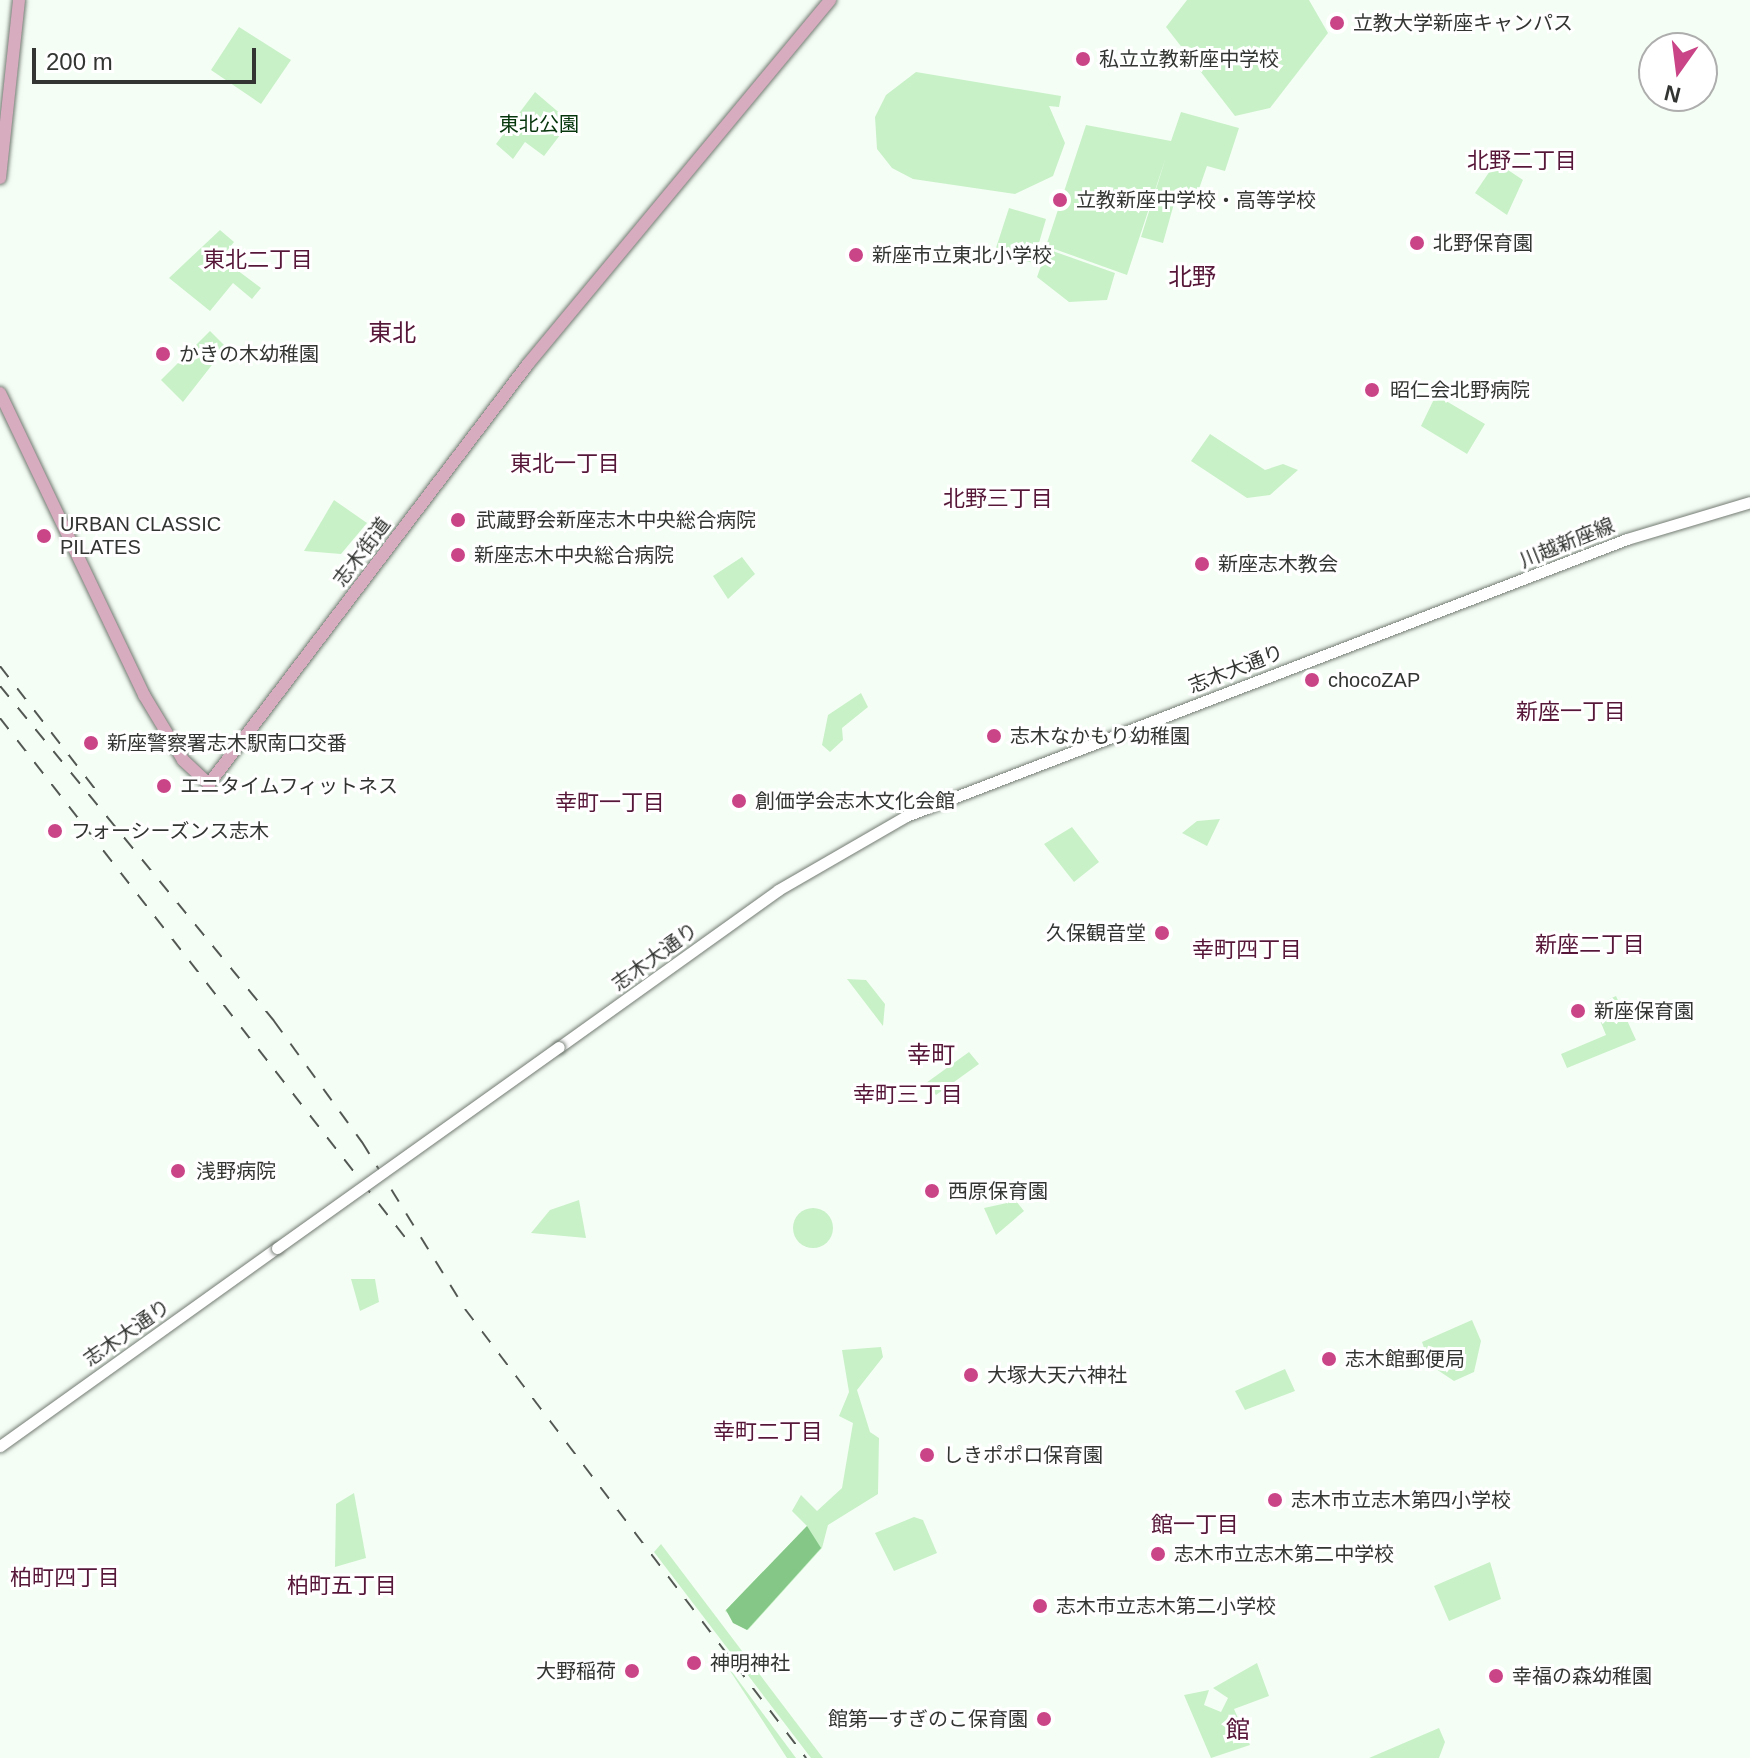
<!DOCTYPE html>
<html>
<head>
<meta charset="utf-8">
<style>
  body { margin:0 }
  #map { position:relative; width:1750px; height:1758px; overflow:hidden; background:#f5fef5; font-family:Arial,"Noto Sans JP",sans-serif }
  div>[style] { position:absolute }
  [style*='--x'] { left:calc(var(--x)*1px); top:calc(var(--y)*1px); width:calc(var(--w)*1px); rotate:calc(var(--a)*1deg) }
  .green>* { inset:0; background:#c8f1c8 }
  .round { border-radius:50% }
  .forest>* { inset:0; background:#85c786 }
  .roads { filter:drop-shadow(0 0 2px #737b73) drop-shadow(0 0 2px #737b73) }
  .secondary>* { height:11px; margin:-5.5px; padding:0 5.5px; transform-origin:5.5px; border-radius:5.5px; background:#fff }
  .primary>* { height:12px; margin:-6px; padding:0 6px; transform-origin:6px; border-radius:6px; background:#d6acbe }
  .rail>* { height:2px; margin-top:-1px; transform-origin:0; background:repeating-linear-gradient(90deg,#535753 0 14px,transparent 0 28px) }
  .bridges { filter:drop-shadow(0 0 2px #737b73) drop-shadow(0 0 2px #737b73) }
  .secondary-bridge>* { height:11px; margin:-5.5px; padding:0 5.5px; transform-origin:5.5px; border-radius:5.5px; background:#fff }
  .dots>* { width:22px; height:22px; translate:-50% -50%; box-sizing:border-box; border:4px solid #fff; border-radius:50% }
  span { translate:-50% -50%; white-space:nowrap; text-align:center; line-height:1.15; -webkit-text-stroke:6px #fff; paint-order:stroke }
  .poi-label { font-size:20px; color:#323532 }
  .left { translate:0 -50%; text-align:left }
  .right { translate:-100% -50%; text-align:right }
  .park-label { font-size:20px; color:#06360c }
  .street-label { font-size:20px; color:#323532 }
  .neighbourhood-label { font-size:22px; color:#571738 }
  .quarter-label { font-size:24px; color:#571738 }
  .north { position:absolute; left:1638px; top:32px; width:80px; height:80px; box-sizing:border-box; background:#fff; border:2px solid #adaead; border-radius:50%; rotate:194deg; font-size:22px; font-weight:700; line-height:32px; text-align:center; color:#323532 }
  .north::after { content:''; display:block; margin:auto; width:28px; height:36px; background:#ca4587; clip-path:polygon(50% 0,100% 100%,50% 72%,0 100%) }
  .scale { position:absolute; left:32px; top:48px; width:224px; height:36px; box-sizing:border-box; border:4px solid #323532; border-top:0; padding-left:10px; font-size:24px; line-height:28px; white-space:nowrap; color:#323532; -webkit-text-stroke:6px #fff; paint-order:stroke }
</style>
</head>
<body>
<div id="map">
  <div class="green">
    <i style="clip-path:polygon(1187px 0,1309px 0,1328px 33px,1270px 108px,1235px 116px,1166px 27px)"></i>
    <i style="clip-path:polygon(239px 27px,291px 60px,261px 104px,211px 70px)"></i>
    <i style="clip-path:polygon(916px 72px,1061px 96px,1059px 107px,1049px 106px,1065px 143px,1053px 176px,1015px 194px,913px 179px,892px 168px,877px 149px,875px 117px,886px 95px)"></i>
    <i style="clip-path:polygon(535px 92px,570px 122px,544px 156px,525px 142px,513px 159px,496px 144px)"></i>
    <i style="clip-path:polygon(1181px 112px,1239px 128px,1225px 171px,1207px 166px,1193px 206px,1175px 200px,1163px 243px,1141px 237px,1166px 157px,1127px 275px,1046px 246px,1086px 125px,1171px 141px)"></i>
    <i style="clip-path:polygon(1496px 162px,1523px 180px,1507px 215px,1475px 193px)"></i>
    <i style="clip-path:polygon(1009px 208px,1046px 219px,1033px 263px,995px 251px)"></i>
    <i style="clip-path:polygon(220px 230px,234px 242px,221px 258px,261px 288px,252px 299px,233px 283px,210px 311px,169px 278px)"></i>
    <i style="clip-path:polygon(1047px 249px,1115px 273px,1107px 300px,1069px 302px,1037px 277px)"></i>
    <i style="clip-path:polygon(210px 331px,226px 347px,183px 402px,161px 380px)"></i>
    <i style="clip-path:polygon(1436px 395px,1485px 424px,1467px 454px,1421px 426px)"></i>
    <i style="clip-path:polygon(1210px 434px,1265px 470px,1283px 464px,1298px 470px,1270px 495px,1247px 498px,1191px 461px)"></i>
    <i style="clip-path:polygon(334px 500px,367px 523px,341px 554px,304px 551px)"></i>
    <i style="clip-path:polygon(742px 557px,755px 574px,728px 599px,713px 576px)"></i>
    <i style="clip-path:polygon(861px 693px,868px 707px,842px 728px,843px 740px,830px 752px,822px 745px,828px 715px)"></i>
    <i style="clip-path:polygon(1220px 819px,1207px 846px,1182px 833px,1197px 821px)"></i>
    <i style="clip-path:polygon(1072px 827px,1099px 862px,1074px 882px,1044px 844px)"></i>
    <i style="clip-path:polygon(847px 979px,866px 980px,885px 1004px,883px 1026px)"></i>
    <i style="clip-path:polygon(1616px 996px,1636px 1040px,1567px 1068px,1561px 1054px,1606px 1035px,1594px 1006px)"></i>
    <i style="clip-path:polygon(969px 1052px,979px 1064px,936px 1095px,926px 1083px)"></i>
    <i style="clip-path:polygon(579px 1200px,586px 1238px,531px 1233px,550px 1210px)"></i>
    <i style="clip-path:polygon(1016px 1201px,1024px 1211px,996px 1235px,984px 1208px)"></i>
    <i class="round" style="left:793px;top:1208px;width:40px;height:40px"></i>
    <i style="clip-path:polygon(351px 1279px,375px 1279px,379px 1302px,360px 1311px)"></i>
    <i style="clip-path:polygon(1472px 1320px,1481px 1341px,1474px 1372px,1454px 1381px,1430px 1365px,1422px 1342px)"></i>
    <i style="clip-path:polygon(881px 1347px,883px 1357px,857px 1390px,870px 1432px,879px 1438px,878px 1494px,828px 1525px,822px 1548px,748px 1630px,725px 1611px,807px 1526px,792px 1511px,801px 1495px,817px 1511px,842px 1488px,853px 1423px,839px 1416px,849px 1392px,842px 1350px)"></i>
    <i style="clip-path:polygon(1285px 1369px,1295px 1391px,1245px 1410px,1235px 1391px)"></i>
    <i style="clip-path:polygon(354px 1493px,366px 1558px,335px 1567px,336px 1504px)"></i>
    <i style="clip-path:polygon(914px 1517px,923px 1520px,937px 1553px,894px 1571px,875px 1533px)"></i>
    <i style="clip-path:polygon(661px 1544px,823px 1758px,811px 1758px,654px 1552px)"></i>
    <i style="clip-path:polygon(1490px 1562px,1501px 1599px,1449px 1621px,1434px 1586px)"></i>
    <i style="clip-path:polygon(721px 1657px,796px 1758px,787px 1758px)"></i>
    <i style="clip-path:polygon(1257px 1663px,1269px 1696px,1234px 1709px,1250px 1745px,1211px 1758px,1184px 1695px,1209px 1690px,1204px 1705px,1221px 1712px,1228px 1698px,1213px 1688px)"></i>
    <i style="clip-path:polygon(1439px 1728px,1445px 1742px,1439px 1758px,1369px 1758px)"></i>
  </div>
  <div class="forest">
    <i style="clip-path:polygon(807px 1526px,821px 1548px,747px 1630px,733px 1623px,726px 1610px)"></i>
  </div>
  <div class="roads">
    <div class="secondary">
      <i style="--x:559;--y:1047;--w:269;--a:-35.6"></i>
      <i style="--x:778;--y:890;--w:148;--a:-30"></i>
      <i style="--x:906;--y:816;--w:772;--a:-21.02"></i>
      <i style="--x:1627;--y:539;--w:128;--a:-16.7"></i>
      <i style="--x:0;--y:1446;--w:340;--a:-35.6"></i>
    </div>
    <div class="primary">
      <i style="--x:0;--y:178;--w:179;--a:-83.9"></i>
      <i style="--x:0;--y:393;--w:335;--a:64.5"></i>
      <i style="--x:144;--y:695;--w:76;--a:59"></i>
      <i style="--x:183;--y:760;--w:35;--a:43"></i>
      <i style="--x:209;--y:784;--w:527;--a:-52.78"></i>
      <i style="--x:528;--y:364;--w:473;--a:-50.3"></i>
    </div>
  </div>
  <div class="rail">
    <i style="--x:0;--y:666;--w:160;--a:52.3"></i>
    <i style="--x:0;--y:686;--w:433;--a:50.7"></i>
    <i style="--x:274;--y:1021;--w:150;--a:54"></i>
    <i style="--x:362;--y:1142;--w:196;--a:58.3"></i>
    <i style="--x:465;--y:1309;--w:564;--a:52.78"></i>
    <i style="--x:0;--y:718;--w:668;--a:52.05"></i>
  </div>
  <div class="bridges">
    <div class="secondary-bridge">
      <i style="--x:277;--y:1248;--w:346;--a:-35.5"></i>
    </div>
  </div>
  <div class="dots">
    <i style="left:1337px;top:23px;background:#ca4587"></i>
    <i style="left:1083px;top:59px;background:#ca4587"></i>
    <i style="left:1060px;top:200px;background:#ca4587"></i>
    <i style="left:1417px;top:243px;background:#ca4587"></i>
    <i style="left:856px;top:255px;background:#ca4587"></i>
    <i style="left:163px;top:354px;background:#ca4587"></i>
    <i style="left:1372px;top:390px;background:#ca4587"></i>
    <i style="left:458px;top:520px;background:#ca4587"></i>
    <i style="left:44px;top:536px;background:#ca4587"></i>
    <i style="left:458px;top:555px;background:#ca4587"></i>
    <i style="left:1202px;top:564px;background:#ca4587"></i>
    <i style="left:1312px;top:680px;background:#ca4587"></i>
    <i style="left:994px;top:736px;background:#ca4587"></i>
    <i style="left:91px;top:743px;background:#ca4587"></i>
    <i style="left:164px;top:786px;background:#ca4587"></i>
    <i style="left:739px;top:801px;background:#ca4587"></i>
    <i style="left:55px;top:831px;background:#ca4587"></i>
    <i style="left:1162px;top:933px;background:#ca4587"></i>
    <i style="left:1578px;top:1011px;background:#ca4587"></i>
    <i style="left:178px;top:1171px;background:#ca4587"></i>
    <i style="left:932px;top:1191px;background:#ca4587"></i>
    <i style="left:1329px;top:1359px;background:#ca4587"></i>
    <i style="left:971px;top:1375px;background:#ca4587"></i>
    <i style="left:927px;top:1455px;background:#ca4587"></i>
    <i style="left:1275px;top:1500px;background:#ca4587"></i>
    <i style="left:1158px;top:1554px;background:#ca4587"></i>
    <i style="left:1040px;top:1606px;background:#ca4587"></i>
    <i style="left:694px;top:1663px;background:#ca4587"></i>
    <i style="left:632px;top:1671px;background:#ca4587"></i>
    <i style="left:1496px;top:1676px;background:#ca4587"></i>
    <i style="left:1044px;top:1719px;background:#ca4587"></i>
  </div>
  <div class="poi-label">
    <span class="left" style="left:1353px;top:23px">立教大学新座キャンパス</span>
    <span class="left" style="left:1099px;top:59px">私立立教新座中学校</span>
    <span class="left" style="left:1076px;top:200px">立教新座中学校・高等学校</span>
    <span class="left" style="left:1433px;top:243px">北野保育園</span>
    <span class="left" style="left:872px;top:255px">新座市立東北小学校</span>
    <span class="left" style="left:179px;top:354px">かきの木幼稚園</span>
    <span class="left" style="left:1390px;top:390px">昭仁会北野病院</span>
    <span class="left" style="left:476px;top:520px">武蔵野会新座志木中央総合病院</span>
    <span class="left" style="left:60px;top:536px">URBAN CLASSIC<br>PILATES</span>
    <span class="left" style="left:474px;top:555px">新座志木中央総合病院</span>
    <span class="left" style="left:1218px;top:564px">新座志木教会</span>
    <span class="left" style="left:1328px;top:680px">chocoZAP</span>
    <span class="left" style="left:1010px;top:736px">志木なかもり幼稚園</span>
    <span class="left" style="left:107px;top:743px">新座警察署志木駅南口交番</span>
    <span class="left" style="left:180px;top:786px">エニタイムフィットネス</span>
    <span class="left" style="left:755px;top:801px">創価学会志木文化会館</span>
    <span class="left" style="left:71px;top:831px">フォーシーズンス志木</span>
    <span class="right" style="left:1146px;top:933px">久保観音堂</span>
    <span class="left" style="left:1594px;top:1011px">新座保育園</span>
    <span class="left" style="left:196px;top:1171px">浅野病院</span>
    <span class="left" style="left:948px;top:1191px">西原保育園</span>
    <span class="left" style="left:1345px;top:1359px">志木館郵便局</span>
    <span class="left" style="left:987px;top:1375px">大塚大天六神社</span>
    <span class="left" style="left:943px;top:1455px">しきポポロ保育園</span>
    <span class="left" style="left:1291px;top:1500px">志木市立志木第四小学校</span>
    <span class="left" style="left:1174px;top:1554px">志木市立志木第二中学校</span>
    <span class="left" style="left:1056px;top:1606px">志木市立志木第二小学校</span>
    <span class="left" style="left:710px;top:1663px">神明神社</span>
    <span class="right" style="left:616px;top:1671px">大野稲荷</span>
    <span class="left" style="left:1512px;top:1676px">幸福の森幼稚園</span>
    <span class="right" style="left:1028px;top:1719px">館第一すぎのこ保育園</span>
  </div>
  <div class="park-label">
    <span style="left:539px;top:124px">東北公園</span>
  </div>
  <div class="street-label">
    <span style="left:1567px;top:543px;rotate:-22deg">川越新座線</span>
    <span style="left:362px;top:552px;rotate:-53deg">志木街道</span>
    <span style="left:1236px;top:669px;rotate:-21deg">志木大通り</span>
    <span style="left:655px;top:957px;rotate:-36deg">志木大通り</span>
    <span style="left:127px;top:1333px;rotate:-35deg">志木大通り</span>
  </div>
  <div class="neighbourhood-label">
    <span style="left:1522px;top:161px">北野二丁目</span>
    <span style="left:258px;top:260px">東北二丁目</span>
    <span style="left:565px;top:464px">東北一丁目</span>
    <span style="left:998px;top:499px">北野三丁目</span>
    <span style="left:1571px;top:712px">新座一丁目</span>
    <span style="left:610px;top:803px">幸町一丁目</span>
    <span style="left:1590px;top:945px">新座二丁目</span>
    <span style="left:1247px;top:950px">幸町四丁目</span>
    <span style="left:908px;top:1095px">幸町三丁目</span>
    <span style="left:768px;top:1432px">幸町二丁目</span>
    <span style="left:1195px;top:1525px">館一丁目</span>
    <span style="left:65px;top:1578px">柏町四丁目</span>
    <span style="left:342px;top:1586px">柏町五丁目</span>
  </div>
  <div class="quarter-label">
    <span style="left:1192px;top:277px">北野</span>
    <span style="left:392px;top:333px">東北</span>
    <span style="left:931px;top:1055px">幸町</span>
    <span style="left:1238px;top:1730px">館</span>
  </div>
  <div class="north">N</div>
  <div class="scale">200 m</div>
</div>
</body>
</html>
